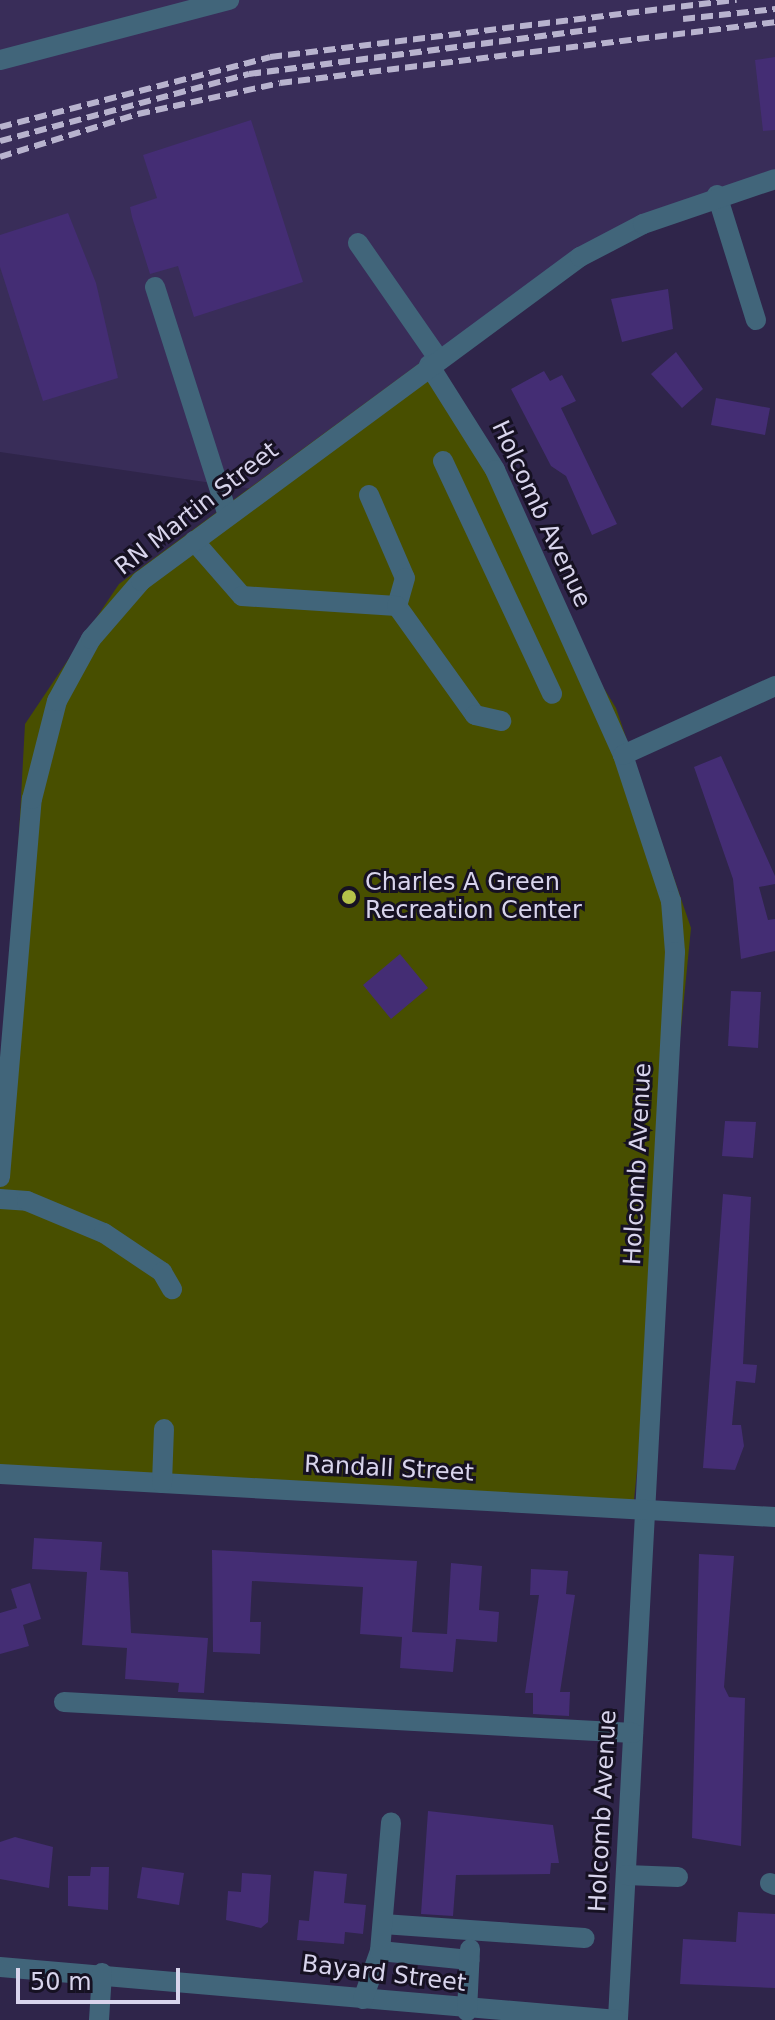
<!DOCTYPE html>
<html>
<head>
<meta charset="utf-8">
<style>
  body { margin:0 }
  #map { position:relative; width:775px; height:2020px; overflow:hidden; background:#2f254a; font-family:"DejaVu Sans",sans-serif }
  div>[style] { position:absolute }
  [style*='--x'] { left:calc(var(--x)*1px); top:calc(var(--y)*1px); width:calc(var(--w)*1px); rotate:calc(var(--a)*1deg) }
  .built>* { inset:0; background:#392d59 }
  .green>* { inset:0; background:#484f00 }
  .building>* { inset:0; background:#442d74 }
  .minor>* { height:20px; margin:-10px; padding:0 10px; transform-origin:10px; border-radius:10px; background:#41657a }
  .rail>* { height:6px; margin-top:-3px; transform-origin:0; background:repeating-linear-gradient(90deg,#b8b3ce 0 12px,transparent 0 18px) }
  .dots>* { width:22px; height:22px; translate:-50% -50%; box-sizing:border-box; border:4px solid #161122; border-radius:50% }
  span { translate:-50% -50%; white-space:nowrap; text-align:center; line-height:1.15; -webkit-text-stroke:6px #161122; paint-order:stroke }
  .street-label { font-size:24px; color:#d8d4ec }
  .poi-label { font-size:24px; color:#d8d4ec }
  .left { translate:0 -50%; text-align:left }
  .scale { position:absolute; left:16px; top:1968px; width:164px; height:36px; box-sizing:border-box; border:4px solid #d8d4ec; border-top:0; padding-left:10px; font-size:24px; line-height:28px; white-space:nowrap; color:#d8d4ec; -webkit-text-stroke:6px #161122; paint-order:stroke }
</style>
</head>
<body>
<div id="map">
  <div class="built">
    <i style="clip-path:polygon(0 0,775px 0,775px 187px,624px 234px,253px 489px,0 452px)"></i>
  </div>
  <div class="green">
    <i style="clip-path:polygon(432px 354px,535px 576px,616px 708px,691px 928px,634px 1500px,0 1470px,0 1183px,25px 724px,119px 584px)"></i>
  </div>
  <div class="building">
    <i style="clip-path:polygon(775px 57px,775px 130px,763px 131px,755px 60px)"></i>
    <i style="clip-path:polygon(251px 120px,303px 282px,194px 317px,178px 266px,150px 274px,132px 217px,130px 207px,157px 198px,143px 155px)"></i>
    <i style="clip-path:polygon(68px 213px,96px 283px,118px 378px,43px 401px,0 267px,0 235px)"></i>
    <i style="clip-path:polygon(668px 289px,673px 329px,622px 342px,611px 299px)"></i>
    <i style="clip-path:polygon(676px 352px,703px 389px,682px 408px,651px 374px)"></i>
    <i style="clip-path:polygon(544px 371px,550px 381px,562px 375px,576px 401px,561px 408px,617px 524px,592px 535px,566px 476px,551px 466px,511px 389px)"></i>
    <i style="clip-path:polygon(716px 398px,770px 408px,765px 435px,711px 425px)"></i>
    <i style="clip-path:polygon(721px 756px,775px 876px,775px 884px,759px 887px,768px 920px,775px 919px,775px 951px,741px 959px,733px 879px,694px 767px)"></i>
    <i style="clip-path:polygon(400px 954px,428px 988px,391px 1019px,363px 985px)"></i>
    <i style="clip-path:polygon(731px 991px,761px 992px,758px 1048px,728px 1046px)"></i>
    <i style="clip-path:polygon(725px 1121px,756px 1122px,753px 1158px,722px 1156px)"></i>
    <i style="clip-path:polygon(723px 1194px,751px 1197px,743px 1364px,757px 1365px,755px 1383px,736px 1381px,732px 1425px,741px 1425px,744px 1446px,735px 1470px,703px 1468px)"></i>
    <i style="clip-path:polygon(34px 1538px,102px 1542px,100px 1570px,128px 1572px,131px 1633px,208px 1638px,204px 1693px,178px 1692px,179px 1683px,125px 1679px,127px 1648px,82px 1645px,87px 1572px,32px 1569px)"></i>
    <i style="clip-path:polygon(212px 1550px,417px 1561px,412px 1632px,447px 1634px,451px 1563px,482px 1566px,479px 1610px,499px 1612px,497px 1642px,456px 1639px,453px 1672px,400px 1668px,402px 1637px,360px 1634px,363px 1587px,252px 1581px,250px 1622px,261px 1622px,260px 1654px,213px 1652px)"></i>
    <i style="clip-path:polygon(699px 1554px,734px 1556px,724px 1687px,729px 1697px,745px 1698px,741px 1846px,692px 1838px)"></i>
    <i style="clip-path:polygon(531px 1569px,568px 1571px,566px 1594px,575px 1595px,560px 1692px,570px 1692px,569px 1716px,533px 1714px,533px 1693px,525px 1693px,539px 1595px,530px 1595px)"></i>
    <i style="clip-path:polygon(30px 1583px,41px 1619px,23px 1625px,29px 1646px,0 1654px,0 1613px,17px 1608px,11px 1589px)"></i>
    <i style="clip-path:polygon(428px 1811px,553px 1825px,559px 1863px,551px 1863px,550px 1874px,456px 1875px,453px 1916px,421px 1914px)"></i>
    <i style="clip-path:polygon(15px 1837px,53px 1847px,49px 1888px,0 1879px,0 1842px)"></i>
    <i style="clip-path:polygon(91px 1867px,109px 1867px,108px 1910px,68px 1906px,68px 1876px,90px 1876px)"></i>
    <i style="clip-path:polygon(142px 1867px,184px 1873px,179px 1905px,137px 1898px)"></i>
    <i style="clip-path:polygon(314px 1871px,347px 1874px,344px 1903px,366px 1905px,363px 1934px,345px 1932px,344px 1944px,297px 1940px,299px 1920px,309px 1921px)"></i>
    <i style="clip-path:polygon(242px 1873px,271px 1875px,268px 1922px,261px 1928px,226px 1920px,228px 1891px,241px 1892px)"></i>
    <i style="clip-path:polygon(738px 1912px,775px 1914px,775px 1988px,680px 1984px,683px 1939px,736px 1942px)"></i>
  </div>
  <div class="minor">
    <i style="--x:0;--y:60;--w:237;--a:-14.7"></i>
    <i style="--x:717;--y:195;--w:131;--a:72.7"></i>
    <i style="--x:358;--y:243;--w:140;--a:55.2"></i>
    <i style="--x:155;--y:287;--w:240;--a:72.3"></i>
    <i style="--x:429;--y:365;--w:124;--a:57.8"></i>
    <i style="--x:495;--y:470;--w:312;--a:65.8"></i>
    <i style="--x:623;--y:755;--w:154;--a:71.8"></i>
    <i style="--x:671;--y:901;--w:51;--a:85.5"></i>
    <i style="--x:675;--y:952;--w:1070;--a:93.06"></i>
    <i style="--x:443;--y:461;--w:257;--a:64.9"></i>
    <i style="--x:369;--y:495;--w:90;--a:66.6"></i>
    <i style="--x:405;--y:578;--w:29;--a:106"></i>
    <i style="--x:194;--y:541;--w:73;--a:48.9"></i>
    <i style="--x:242;--y:596;--w:155;--a:3.7"></i>
    <i style="--x:397;--y:606;--w:134;--a:54.4"></i>
    <i style="--x:475;--y:715;--w:27;--a:13"></i>
    <i style="--x:623;--y:755;--w:167;--a:-24.4"></i>
    <i style="--x:0;--y:1177;--w:379;--a:-85.2"></i>
    <i style="--x:32;--y:799;--w:101;--a:-75.7"></i>
    <i style="--x:57;--y:701;--w:71;--a:-61.3"></i>
    <i style="--x:91;--y:639;--w:77;--a:-49.2"></i>
    <i style="--x:141;--y:581;--w:546;--a:-36.43"></i>
    <i style="--x:580;--y:257;--w:71;--a:-27.6"></i>
    <i style="--x:643;--y:224;--w:139;--a:-18.8"></i>
    <i style="--x:0;--y:1199;--w:27;--a:4"></i>
    <i style="--x:27;--y:1201;--w:83;--a:22.6"></i>
    <i style="--x:104;--y:1233;--w:70;--a:33.9"></i>
    <i style="--x:162;--y:1272;--w:20;--a:60"></i>
    <i style="--x:0;--y:1474;--w:776;--a:3.18"></i>
    <i style="--x:162;--y:1483;--w:54;--a:-87.9"></i>
    <i style="--x:64;--y:1702;--w:570;--a:3.12"></i>
    <i style="--x:626;--y:1875;--w:52;--a:2.2"></i>
    <i style="--x:770;--y:1883;--w:5;--a:22"></i>
    <i style="--x:383;--y:1924;--w:202;--a:4"></i>
    <i style="--x:380;--y:1951;--w:90;--a:5.7"></i>
    <i style="--x:0;--y:1967;--w:620;--a:4.9"></i>
    <i style="--x:363;--y:1999;--w:51;--a:-70.5"></i>
    <i style="--x:380;--y:1951;--w:129;--a:-85.1"></i>
    <i style="--x:467;--y:2011;--w:62;--a:-87.2"></i>
    <i style="--x:99;--y:2020;--w:47;--a:-86.3"></i>
  </div>
  <div class="rail">
    <i style="--x:683;--y:19;--w:93;--a:-6.2"></i>
    <i style="--x:0;--y:127;--w:279;--a:-14.5"></i>
    <i style="--x:270;--y:57;--w:470;--a:-7"></i>
    <i style="--x:0;--y:141;--w:258;--a:-15.1"></i>
    <i style="--x:249;--y:74;--w:350;--a:-7.4"></i>
    <i style="--x:0;--y:157;--w:145;--a:-17.3"></i>
    <i style="--x:138;--y:114;--w:145;--a:-12.3"></i>
    <i style="--x:280;--y:83;--w:499;--a:-7"></i>
  </div>
  <div class="dots">
    <i style="left:349px;top:897px;background:#b5c249"></i>
  </div>
  <div class="street-label">
    <span style="left:197px;top:509px;rotate:-38deg">RN Martin Street</span>
    <span style="left:541px;top:514px;rotate:65deg">Holcomb Avenue</span>
    <span style="left:638px;top:1164px;rotate:-87deg">Holcomb Avenue</span>
    <span style="left:389px;top:1469px;rotate:3deg">Randall Street</span>
    <span style="left:603px;top:1811px;rotate:-87deg">Holcomb Avenue</span>
    <span style="left:384px;top:1974px;rotate:7deg">Bayard Street</span>
  </div>
  <div class="poi-label">
    <span class="left" style="left:365px;top:897px">Charles A Green<br>Recreation Center</span>
  </div>
  <div class="scale">50 m</div>
</div>
</body>
</html>
